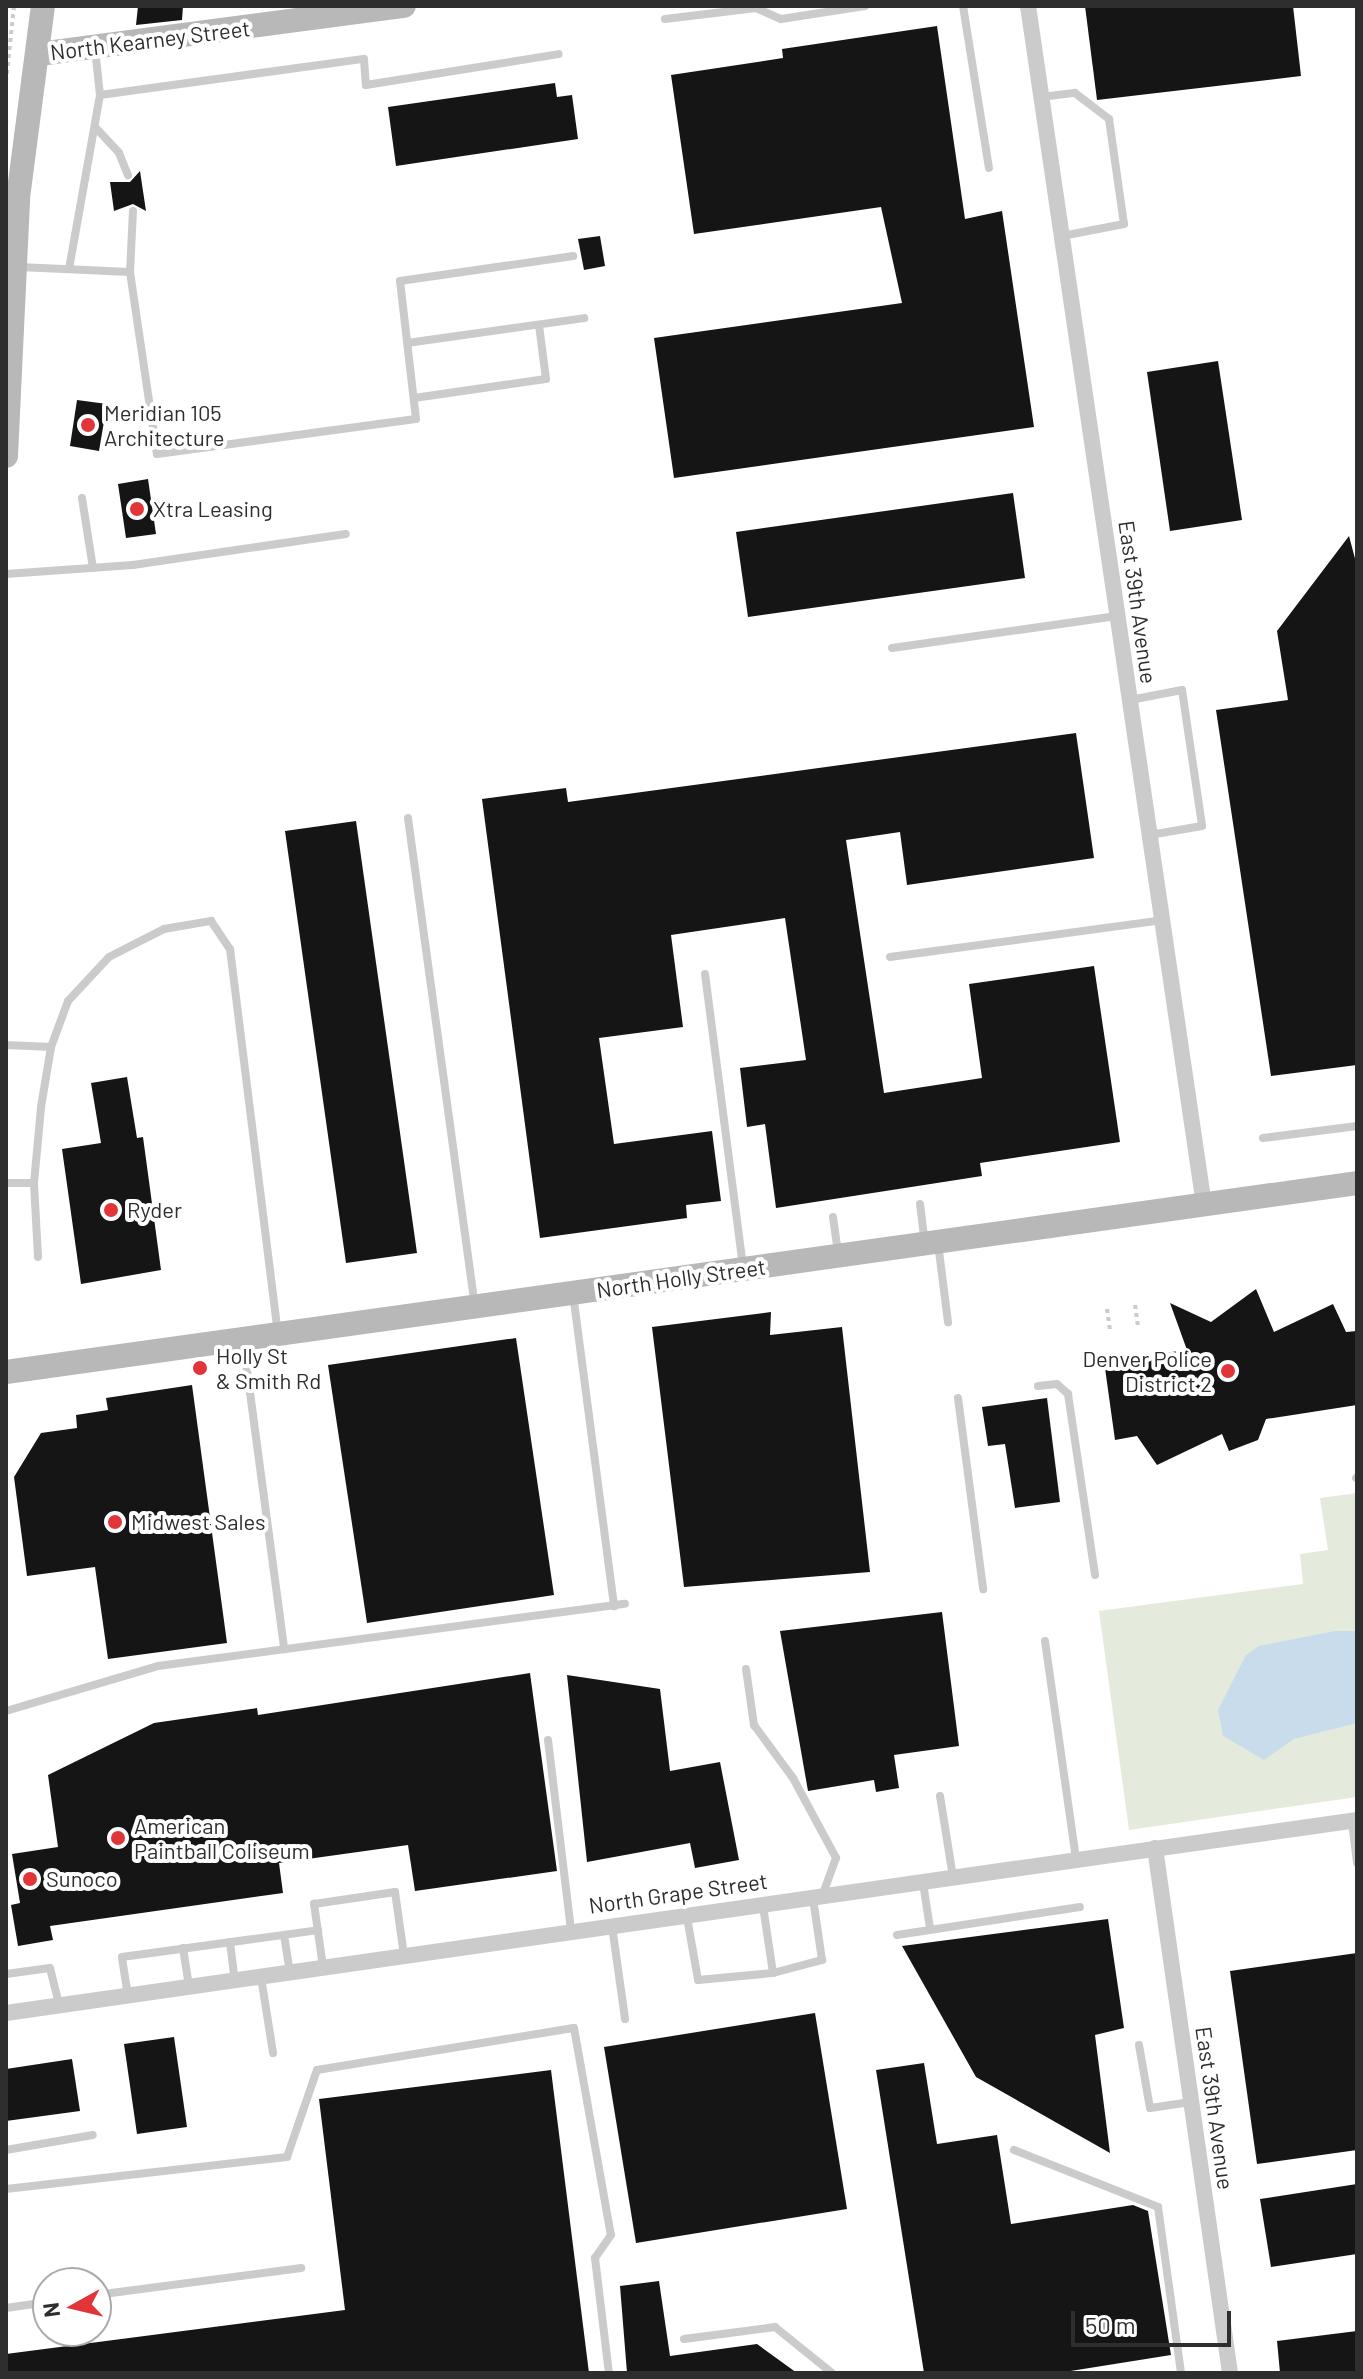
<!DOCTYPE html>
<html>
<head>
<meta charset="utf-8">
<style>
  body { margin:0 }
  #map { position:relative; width:1363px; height:2379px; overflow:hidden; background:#fff; font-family:Barlow,sans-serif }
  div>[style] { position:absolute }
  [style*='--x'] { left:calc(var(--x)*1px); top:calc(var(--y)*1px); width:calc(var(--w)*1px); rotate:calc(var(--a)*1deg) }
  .green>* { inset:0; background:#e4ebdc }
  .water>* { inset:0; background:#c9dceb }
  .building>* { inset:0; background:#151515 }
  .path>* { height:4px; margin-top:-2px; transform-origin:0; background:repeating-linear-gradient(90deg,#cbcbcb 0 4px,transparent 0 8px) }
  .lane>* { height:8px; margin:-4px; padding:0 4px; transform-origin:4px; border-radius:4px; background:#cbcbcb }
  .street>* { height:16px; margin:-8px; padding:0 8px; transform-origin:8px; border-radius:8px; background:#cbcbcb }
  .secondary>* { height:24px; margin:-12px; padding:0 12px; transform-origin:12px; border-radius:12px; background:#b8b8b8 }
  .dots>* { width:22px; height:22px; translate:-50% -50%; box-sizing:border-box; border:4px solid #fff; border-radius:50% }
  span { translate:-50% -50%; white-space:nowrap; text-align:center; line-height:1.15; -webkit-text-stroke:8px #fff; paint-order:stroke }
  .street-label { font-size:22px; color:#2e2e2e }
  .poi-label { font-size:22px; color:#2e2e2e }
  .left { translate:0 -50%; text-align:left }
  .right { translate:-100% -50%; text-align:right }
  .frame { position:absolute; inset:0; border:8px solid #2e2e2e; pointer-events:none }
  .north { position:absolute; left:32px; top:2267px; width:80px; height:80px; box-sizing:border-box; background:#fff; border:2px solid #ababab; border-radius:50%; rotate:262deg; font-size:22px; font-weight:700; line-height:32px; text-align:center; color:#2e2e2e }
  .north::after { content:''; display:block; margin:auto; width:28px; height:36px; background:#e13539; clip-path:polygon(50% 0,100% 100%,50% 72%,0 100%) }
  .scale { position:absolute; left:1071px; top:2311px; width:160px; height:36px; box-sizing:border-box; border:4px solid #2e2e2e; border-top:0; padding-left:10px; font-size:24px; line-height:28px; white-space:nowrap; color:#2e2e2e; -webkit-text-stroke:6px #fff; paint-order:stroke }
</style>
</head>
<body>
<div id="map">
  <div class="green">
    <i style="clip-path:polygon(1357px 1493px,1357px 1797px,1129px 1830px,1099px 1611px,1303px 1584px,1300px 1554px,1328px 1550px,1320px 1498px)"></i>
  </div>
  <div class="water">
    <i style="clip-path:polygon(1335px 1631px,1357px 1631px,1357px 1723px,1294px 1739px,1264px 1760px,1223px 1736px,1218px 1710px,1246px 1655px,1259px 1646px)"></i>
  </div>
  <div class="building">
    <i style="clip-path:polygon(138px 6px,183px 6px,182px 20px,136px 25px)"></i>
    <i style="clip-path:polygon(1085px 6px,1293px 6px,1301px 76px,1097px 100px)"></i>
    <i style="clip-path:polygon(937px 26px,965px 219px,1002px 211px,1034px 427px,674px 478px,654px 338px,902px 303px,881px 207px,694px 234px,671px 75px,783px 58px,782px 49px)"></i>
    <i style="clip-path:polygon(555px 83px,557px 97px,572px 95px,578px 139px,396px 166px,388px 107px)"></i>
    <i style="clip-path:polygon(140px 171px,146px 211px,133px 204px,114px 211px,110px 182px,130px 182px)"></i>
    <i style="clip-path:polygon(600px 236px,605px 266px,584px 270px,578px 239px)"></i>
    <i style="clip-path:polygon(1218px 361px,1242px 520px,1170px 531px,1147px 372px)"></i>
    <i style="clip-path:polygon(77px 400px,107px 404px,99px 451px,70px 446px)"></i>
    <i style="clip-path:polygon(148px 479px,156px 534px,126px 538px,118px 484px)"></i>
    <i style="clip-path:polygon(1013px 493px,1025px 578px,748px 617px,736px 532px)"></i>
    <i style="clip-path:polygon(1349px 536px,1357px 566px,1357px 1065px,1271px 1076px,1216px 710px,1288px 700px,1277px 631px)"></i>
    <i style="clip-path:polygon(1076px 733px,1094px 858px,907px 885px,900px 832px,846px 840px,884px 1093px,982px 1078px,969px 984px,1094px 966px,1120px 1142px,980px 1163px,982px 1176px,776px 1208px,765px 1124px,747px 1127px,740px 1068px,806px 1060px,785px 918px,671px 935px,683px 1027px,599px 1038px,614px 1144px,712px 1131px,721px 1201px,686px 1205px,687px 1218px,540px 1238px,482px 799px,566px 788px,568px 802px)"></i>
    <i style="clip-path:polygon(356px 821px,417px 1253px,346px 1263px,285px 831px)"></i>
    <i style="clip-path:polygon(127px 1077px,137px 1138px,143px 1137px,161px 1270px,81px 1284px,62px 1149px,101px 1143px,91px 1083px)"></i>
    <i style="clip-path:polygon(1256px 1289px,1274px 1332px,1333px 1304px,1346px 1332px,1357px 1331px,1357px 1405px,1266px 1419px,1258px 1440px,1229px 1451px,1222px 1434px,1157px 1465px,1137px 1436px,1115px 1440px,1104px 1361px,1187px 1350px,1170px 1303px,1211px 1322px)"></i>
    <i style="clip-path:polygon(771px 1312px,770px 1335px,842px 1327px,870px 1572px,684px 1587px,652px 1327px)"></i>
    <i style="clip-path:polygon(516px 1338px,554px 1595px,367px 1623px,328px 1365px)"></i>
    <i style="clip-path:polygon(192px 1385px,227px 1643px,108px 1659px,95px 1567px,27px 1576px,14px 1477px,41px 1433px,77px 1428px,76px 1415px,108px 1410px,106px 1398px)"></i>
    <i style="clip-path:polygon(1047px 1398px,1060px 1502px,1015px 1508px,1005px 1444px,988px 1446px,982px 1407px)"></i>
    <i style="clip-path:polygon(942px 1612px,959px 1746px,894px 1755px,899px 1788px,876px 1792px,874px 1780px,808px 1791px,780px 1631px)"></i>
    <i style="clip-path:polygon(530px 1673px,557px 1871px,415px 1891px,408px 1845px,279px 1863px,283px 1893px,50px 1926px,53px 1940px,18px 1946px,11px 1905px,20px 1903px,12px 1854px,58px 1847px,48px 1775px,154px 1723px,257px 1708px,258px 1715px)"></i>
    <i style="clip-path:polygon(567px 1675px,660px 1689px,670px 1771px,720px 1762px,739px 1860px,695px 1868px,690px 1843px,587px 1862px)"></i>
    <i style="clip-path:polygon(1108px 1919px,1124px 2028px,1095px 2035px,1110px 2153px,976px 2077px,902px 1946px)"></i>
    <i style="clip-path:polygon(1357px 1953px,1357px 2150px,1257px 2164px,1230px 1971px)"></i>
    <i style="clip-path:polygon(815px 2013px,847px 2209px,636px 2243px,604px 2047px)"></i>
    <i style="clip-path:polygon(174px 2037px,187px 2127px,137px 2134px,124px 2044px)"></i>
    <i style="clip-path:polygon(72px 2059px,80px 2111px,6px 2121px,6px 2069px)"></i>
    <i style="clip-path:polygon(924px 2063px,937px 2144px,997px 2135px,1011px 2224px,1133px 2205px,1148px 2211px,1171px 2355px,1058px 2373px,924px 2373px,876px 2070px)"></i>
    <i style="clip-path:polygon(551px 2070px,589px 2373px,6px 2373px,6px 2354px,345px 2310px,319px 2099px)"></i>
    <i style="clip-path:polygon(1357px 2184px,1357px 2254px,1271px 2267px,1260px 2199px)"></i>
    <i style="clip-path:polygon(659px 2281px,670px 2356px,757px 2344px,797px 2373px,627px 2373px,620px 2286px)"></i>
    <i style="clip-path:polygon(1357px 2331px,1357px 2373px,1280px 2373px,1277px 2341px)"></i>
  </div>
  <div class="path">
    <i style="--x:6;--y:82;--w:76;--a:-84"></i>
    <i style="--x:1135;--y:1305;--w:21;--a:82"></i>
    <i style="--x:1107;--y:1309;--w:21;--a:82"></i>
  </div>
  <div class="lane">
    <i style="--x:963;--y:6;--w:164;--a:80.9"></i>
    <i style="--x:665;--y:19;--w:92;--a:-6.9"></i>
    <i style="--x:756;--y:8;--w:27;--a:24"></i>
    <i style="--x:781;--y:19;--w:85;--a:-8.8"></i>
    <i style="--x:95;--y:49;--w:46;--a:83.8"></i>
    <i style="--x:1041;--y:97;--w:34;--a:-7"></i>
    <i style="--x:1075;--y:93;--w:43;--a:37.4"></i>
    <i style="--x:1109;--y:119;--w:106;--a:81.9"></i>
    <i style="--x:1124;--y:224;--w:63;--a:169"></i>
    <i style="--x:95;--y:127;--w:35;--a:47"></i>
    <i style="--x:119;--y:153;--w:24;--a:68"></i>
    <i style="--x:19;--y:267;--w:111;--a:2.6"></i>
    <i style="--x:130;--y:272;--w:184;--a:81.6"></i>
    <i style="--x:157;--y:454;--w:261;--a:-7.7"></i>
    <i style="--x:416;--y:419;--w:139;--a:-96.6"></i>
    <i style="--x:400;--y:281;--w:175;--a:-8.2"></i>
    <i style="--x:69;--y:269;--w:177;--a:-79.9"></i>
    <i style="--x:100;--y:95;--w:266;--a:-7.8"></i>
    <i style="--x:364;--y:59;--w:26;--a:86"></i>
    <i style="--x:366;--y:85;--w:195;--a:-9.1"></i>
    <i style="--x:130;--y:272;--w:61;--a:-87.2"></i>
    <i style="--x:407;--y:343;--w:179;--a:-8"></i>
    <i style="--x:414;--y:398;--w:133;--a:-8.2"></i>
    <i style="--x:546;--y:379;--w:54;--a:-97.4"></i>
    <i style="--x:82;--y:498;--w:71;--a:81.1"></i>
    <i style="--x:6;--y:574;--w:127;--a:-4.1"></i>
    <i style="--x:133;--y:565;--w:215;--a:-8.3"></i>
    <i style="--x:892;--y:648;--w:227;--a:-8.1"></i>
    <i style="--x:1130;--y:700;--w:53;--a:-10.9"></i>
    <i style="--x:1182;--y:690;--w:137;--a:81.6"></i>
    <i style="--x:1202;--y:826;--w:53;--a:170.2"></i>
    <i style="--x:408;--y:818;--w:488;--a:82.2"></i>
    <i style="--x:890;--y:957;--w:275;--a:-7.7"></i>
    <i style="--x:705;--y:974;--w:296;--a:82.6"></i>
    <i style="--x:6;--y:1045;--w:45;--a:2.5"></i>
    <i style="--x:1263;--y:1138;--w:95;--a:-7.3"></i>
    <i style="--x:6;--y:1183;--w:28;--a:0"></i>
    <i style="--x:920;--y:1204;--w:35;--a:83"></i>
    <i style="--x:833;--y:1217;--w:34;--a:82"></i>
    <i style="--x:938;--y:1243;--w:80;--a:82.8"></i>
    <i style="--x:38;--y:1257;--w:74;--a:-93.1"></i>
    <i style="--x:34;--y:1183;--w:76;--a:-84.7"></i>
    <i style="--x:41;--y:1107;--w:61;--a:-80.5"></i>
    <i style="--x:51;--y:1047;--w:49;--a:-69.7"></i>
    <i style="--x:68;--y:1001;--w:60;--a:-47"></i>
    <i style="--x:109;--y:957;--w:62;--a:-27"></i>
    <i style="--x:164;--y:929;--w:48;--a:-9.7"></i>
    <i style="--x:211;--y:921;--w:34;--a:56"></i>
    <i style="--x:230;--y:949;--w:387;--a:82.9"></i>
    <i style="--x:573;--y:1294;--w:315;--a:82.5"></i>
    <i style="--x:243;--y:1340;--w:312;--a:82.4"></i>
    <i style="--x:1038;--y:1386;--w:19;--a:-6"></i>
    <i style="--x:1057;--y:1384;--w:15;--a:42"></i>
    <i style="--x:1068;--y:1394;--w:183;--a:81.5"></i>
    <i style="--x:958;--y:1398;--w:193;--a:82.5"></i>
    <i style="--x:1356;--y:1478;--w:1;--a:-45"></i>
    <i style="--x:1045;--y:1641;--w:221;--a:81.9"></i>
    <i style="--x:746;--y:1669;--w:57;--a:81.9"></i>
    <i style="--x:754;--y:1725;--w:66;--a:53.7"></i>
    <i style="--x:793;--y:1778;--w:91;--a:61.7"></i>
    <i style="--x:836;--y:1858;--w:38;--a:110"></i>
    <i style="--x:6;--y:1711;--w:159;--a:-16.5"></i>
    <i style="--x:158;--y:1666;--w:471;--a:-7.6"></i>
    <i style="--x:548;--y:1740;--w:192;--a:83.1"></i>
    <i style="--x:940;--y:1796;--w:82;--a:80.9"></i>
    <i style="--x:1352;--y:1822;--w:41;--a:83"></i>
    <i style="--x:923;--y:1883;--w:46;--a:81.2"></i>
    <i style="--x:688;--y:1923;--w:58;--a:80"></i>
    <i style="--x:698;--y:1980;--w:75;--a:-5.3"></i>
    <i style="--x:773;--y:1973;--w:68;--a:-98.5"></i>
    <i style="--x:612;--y:1926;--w:94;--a:82"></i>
    <i style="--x:284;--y:1935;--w:37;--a:81"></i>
    <i style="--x:897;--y:1935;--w:185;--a:-8.7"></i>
    <i style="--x:230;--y:1942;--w:38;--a:83"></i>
    <i style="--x:183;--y:1948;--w:39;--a:81"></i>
    <i style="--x:323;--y:1967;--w:64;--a:-98.1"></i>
    <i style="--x:314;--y:1904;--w:82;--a:-8.4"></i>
    <i style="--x:395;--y:1892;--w:64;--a:81.9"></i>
    <i style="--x:773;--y:1973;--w:51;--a:-14.9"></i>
    <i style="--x:822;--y:1960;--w:63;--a:-98.3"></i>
    <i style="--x:6;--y:1974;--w:44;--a:-7.8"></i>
    <i style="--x:50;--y:1968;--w:38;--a:76"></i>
    <i style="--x:261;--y:1977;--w:77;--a:81"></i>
    <i style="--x:128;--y:1996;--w:39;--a:-99"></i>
    <i style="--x:122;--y:1957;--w:198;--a:-7.8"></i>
    <i style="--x:1139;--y:2045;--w:64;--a:80.1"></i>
    <i style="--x:1150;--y:2108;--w:41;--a:-8.3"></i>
    <i style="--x:6;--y:2150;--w:88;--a:-9.8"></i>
    <i style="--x:1014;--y:2150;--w:155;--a:21.6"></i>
    <i style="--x:1158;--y:2207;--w:168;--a:82.1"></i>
    <i style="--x:6;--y:2189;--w:283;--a:-6.5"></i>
    <i style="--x:287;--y:2157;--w:92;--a:-71"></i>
    <i style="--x:317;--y:2070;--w:260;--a:-9.3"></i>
    <i style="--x:574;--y:2028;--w:210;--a:79.9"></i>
    <i style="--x:611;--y:2235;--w:28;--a:125"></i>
    <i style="--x:595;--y:2258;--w:116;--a:83.1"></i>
    <i style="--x:96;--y:2295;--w:207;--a:-7.5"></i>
    <i style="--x:6;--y:2308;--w:42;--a:-8.1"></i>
    <i style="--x:684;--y:2339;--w:92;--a:-7.5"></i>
    <i style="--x:775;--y:2327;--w:73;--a:38.9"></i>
  </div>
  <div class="street">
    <i style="--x:1028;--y:6;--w:1212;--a:81.65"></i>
    <i style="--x:1155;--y:1848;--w:530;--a:81.87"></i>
    <i style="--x:6;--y:2013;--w:1365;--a:-8.13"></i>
  </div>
  <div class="secondary">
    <i style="--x:39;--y:54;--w:368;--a:-7.5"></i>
    <i style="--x:6;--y:456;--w:258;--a:-87.3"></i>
    <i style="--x:18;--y:198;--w:194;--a:-82.6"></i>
    <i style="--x:6;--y:1372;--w:1364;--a:-7.96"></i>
  </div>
  <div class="dots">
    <i style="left:88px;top:425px;background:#e13539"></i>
    <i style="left:137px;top:509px;background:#e13539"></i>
    <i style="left:111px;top:1210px;background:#e13539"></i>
    <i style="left:200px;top:1368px;background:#e13539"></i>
    <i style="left:1228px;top:1371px;background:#e13539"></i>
    <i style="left:115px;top:1522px;background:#e13539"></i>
    <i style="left:118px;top:1838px;background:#e13539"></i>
    <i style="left:30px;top:1879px;background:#e13539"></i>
  </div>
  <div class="street-label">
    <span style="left:150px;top:40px;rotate:-7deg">North Kearney Street</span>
    <span style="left:1138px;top:602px;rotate:82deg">East 39th Avenue</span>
    <span style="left:681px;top:1278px;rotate:-8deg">North Holly Street</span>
    <span style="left:678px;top:1893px;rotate:-8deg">North Grape Street</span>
    <span style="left:1215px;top:2108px;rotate:82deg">East 39th Avenue</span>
  </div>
  <div class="poi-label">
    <span class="left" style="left:104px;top:425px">Meridian 105<br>Architecture</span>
    <span class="left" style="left:153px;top:509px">Xtra Leasing</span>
    <span class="left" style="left:127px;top:1210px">Ryder</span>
    <span class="left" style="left:216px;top:1368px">Holly St<br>&amp; Smith Rd</span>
    <span class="right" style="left:1212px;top:1371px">Denver Police<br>District 2</span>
    <span class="left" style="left:131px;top:1522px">Midwest Sales</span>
    <span class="left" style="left:134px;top:1838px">American<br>Paintball Coliseum</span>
    <span class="left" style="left:46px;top:1879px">Sunoco</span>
  </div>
  <div class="frame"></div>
  <div class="north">N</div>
  <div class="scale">50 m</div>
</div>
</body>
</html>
